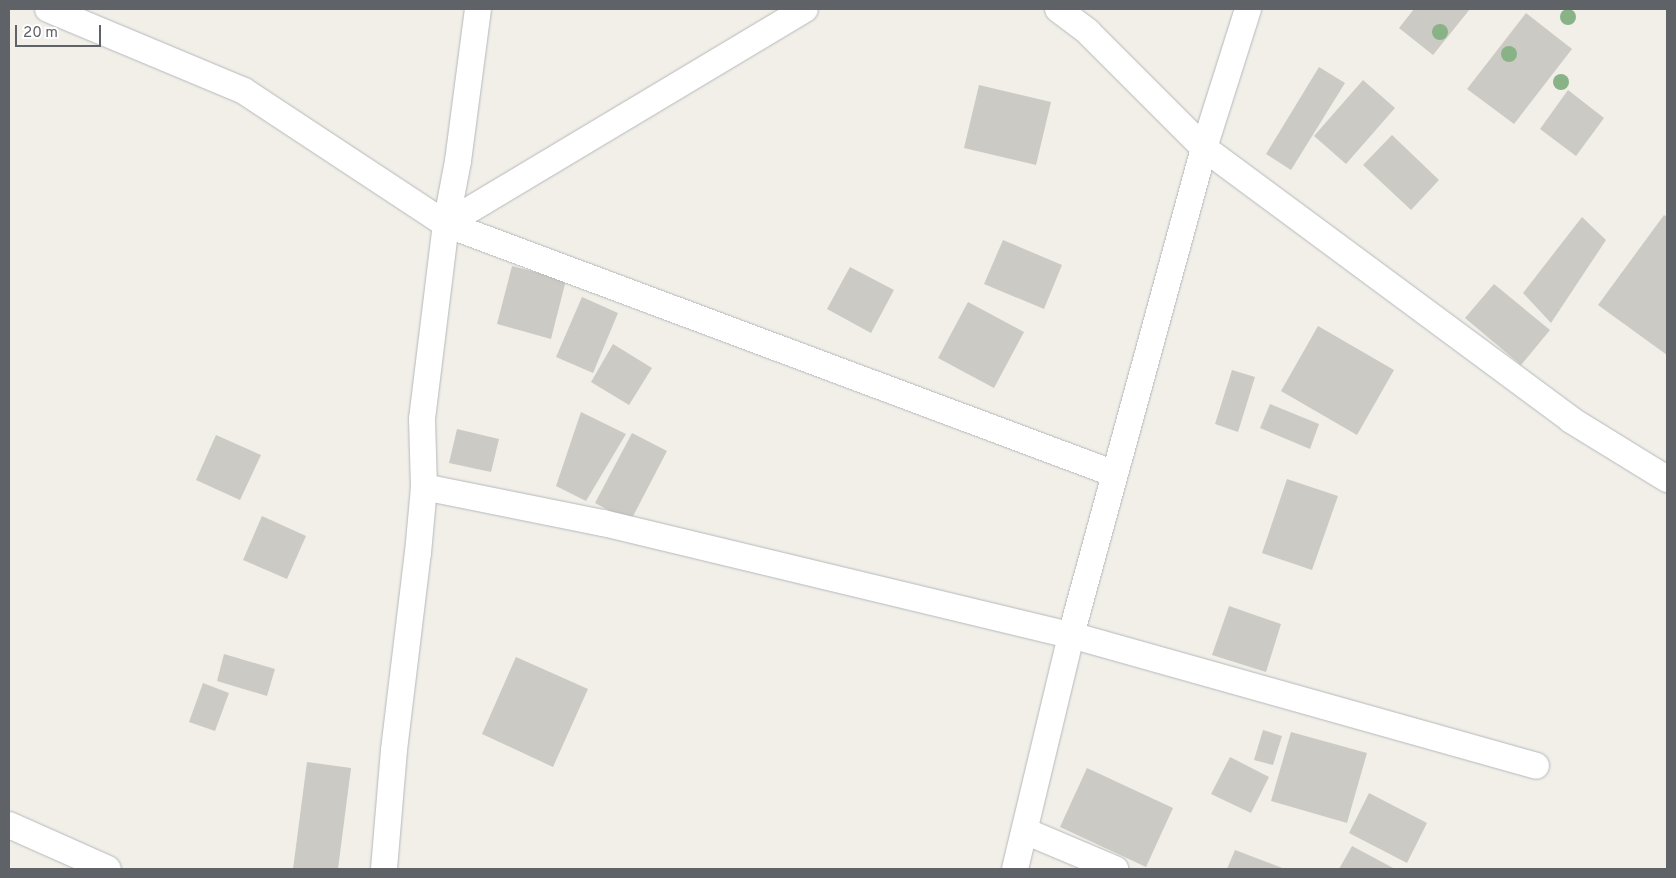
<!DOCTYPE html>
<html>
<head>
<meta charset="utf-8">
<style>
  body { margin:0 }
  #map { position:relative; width:1676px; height:878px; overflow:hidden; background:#f1efe8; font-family:Overpass,sans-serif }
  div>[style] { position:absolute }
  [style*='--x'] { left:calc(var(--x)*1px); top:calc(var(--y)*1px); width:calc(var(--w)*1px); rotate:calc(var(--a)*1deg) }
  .building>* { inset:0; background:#cccac5 }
  .roads { filter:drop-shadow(0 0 1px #b5b8bc) drop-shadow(0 0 1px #b5b8bc) }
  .street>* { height:26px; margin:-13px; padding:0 13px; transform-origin:13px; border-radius:13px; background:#fff }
  .trees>* { width:16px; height:16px; margin:-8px; border-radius:50%; background:#89b387 }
  span { translate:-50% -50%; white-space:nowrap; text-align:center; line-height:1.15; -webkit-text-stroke:4px #fff; paint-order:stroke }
  .frame { position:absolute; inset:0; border:10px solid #5f6368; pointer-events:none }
  .scale { position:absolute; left:15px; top:25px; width:86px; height:22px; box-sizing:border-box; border:2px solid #5f6368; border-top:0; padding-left:6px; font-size:15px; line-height:18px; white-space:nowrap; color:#5f6368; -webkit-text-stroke:4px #fff; paint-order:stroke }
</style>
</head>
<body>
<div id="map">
  <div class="building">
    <i style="clip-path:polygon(1414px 9px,1470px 9px,1433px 55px,1399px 28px)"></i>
    <i style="clip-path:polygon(1526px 13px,1572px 49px,1514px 124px,1467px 89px)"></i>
    <i style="clip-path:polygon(1319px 67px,1345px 83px,1291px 170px,1266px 154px)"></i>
    <i style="clip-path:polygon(1363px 80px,1395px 108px,1346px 164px,1314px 136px)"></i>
    <i style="clip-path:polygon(979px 85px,1051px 102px,1036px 165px,964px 148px)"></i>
    <i style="clip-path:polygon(1568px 90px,1604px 118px,1576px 156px,1540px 129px)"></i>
    <i style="clip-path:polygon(1392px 135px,1439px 180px,1411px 210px,1363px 165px)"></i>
    <i style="clip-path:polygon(1664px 215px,1667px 217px,1667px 355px,1598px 305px)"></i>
    <i style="clip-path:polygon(1582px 217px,1606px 240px,1551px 323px,1523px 293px)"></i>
    <i style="clip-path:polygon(1003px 240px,1062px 265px,1044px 309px,984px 284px)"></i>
    <i style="clip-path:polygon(512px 266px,566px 280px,551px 339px,497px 324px)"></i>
    <i style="clip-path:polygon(850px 267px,894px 290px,871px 333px,827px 309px)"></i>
    <i style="clip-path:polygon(1494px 284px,1550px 330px,1521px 365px,1465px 318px)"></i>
    <i style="clip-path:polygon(582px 297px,618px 313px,593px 373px,556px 357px)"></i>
    <i style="clip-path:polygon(968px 302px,1024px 332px,994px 388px,938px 358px)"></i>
    <i style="clip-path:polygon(1318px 326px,1394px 370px,1357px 435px,1281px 391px)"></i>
    <i style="clip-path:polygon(613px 344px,652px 368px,629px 405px,591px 382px)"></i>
    <i style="clip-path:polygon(1232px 370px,1255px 377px,1238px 432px,1215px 424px)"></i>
    <i style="clip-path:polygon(1270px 404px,1319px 424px,1310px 449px,1260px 428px)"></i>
    <i style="clip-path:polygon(581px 412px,626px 434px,586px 501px,556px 486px)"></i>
    <i style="clip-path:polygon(457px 429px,499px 439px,491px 472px,449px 463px)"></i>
    <i style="clip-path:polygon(632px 433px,667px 451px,630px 522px,595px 503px)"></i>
    <i style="clip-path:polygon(216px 435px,261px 455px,240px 500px,196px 480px)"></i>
    <i style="clip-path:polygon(1287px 479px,1338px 496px,1312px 570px,1262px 553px)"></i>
    <i style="clip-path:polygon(262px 516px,306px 536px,287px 579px,243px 560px)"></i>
    <i style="clip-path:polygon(1229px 606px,1281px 624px,1266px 672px,1212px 655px)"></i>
    <i style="clip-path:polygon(224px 654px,275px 669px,267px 696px,217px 681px)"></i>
    <i style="clip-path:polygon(516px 657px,588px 689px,553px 767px,482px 734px)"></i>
    <i style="clip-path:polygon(203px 683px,229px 693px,215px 731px,189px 722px)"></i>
    <i style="clip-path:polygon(1263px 730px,1282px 736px,1273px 765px,1254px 760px)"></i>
    <i style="clip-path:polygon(1291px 732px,1367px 753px,1347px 823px,1271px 801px)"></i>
    <i style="clip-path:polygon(1230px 757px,1269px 777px,1251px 813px,1211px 794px)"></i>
    <i style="clip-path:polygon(307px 762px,351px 768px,338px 869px,293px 869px)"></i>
    <i style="clip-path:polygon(1087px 768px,1173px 808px,1146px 867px,1060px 827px)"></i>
    <i style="clip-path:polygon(1369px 793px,1427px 823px,1407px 863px,1349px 833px)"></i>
    <i style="clip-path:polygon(1352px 846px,1395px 869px,1339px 869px)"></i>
    <i style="clip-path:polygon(1235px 850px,1285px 869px,1227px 869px)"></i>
  </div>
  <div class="roads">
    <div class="street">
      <i style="--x:48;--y:9;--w:212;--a:22.7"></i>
      <i style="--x:244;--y:91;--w:242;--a:33.4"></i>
      <i style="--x:446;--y:224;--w:714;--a:20.49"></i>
      <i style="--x:1058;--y:9;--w:38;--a:37"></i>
      <i style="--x:1088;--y:32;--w:164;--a:45"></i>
      <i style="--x:1204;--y:148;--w:457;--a:36.5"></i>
      <i style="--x:1571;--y:420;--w:113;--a:31.6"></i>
      <i style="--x:446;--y:224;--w:418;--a:-30.9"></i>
      <i style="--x:424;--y:487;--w:183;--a:11.4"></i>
      <i style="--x:603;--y:523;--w:481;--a:13.5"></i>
      <i style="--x:1071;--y:635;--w:483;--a:15.7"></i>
      <i style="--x:9;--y:825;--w:108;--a:24"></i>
      <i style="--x:1025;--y:831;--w:98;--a:22.9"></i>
      <i style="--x:384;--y:869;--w:119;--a:-85.2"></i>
      <i style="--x:394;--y:750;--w:198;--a:-83.1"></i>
      <i style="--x:418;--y:553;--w:66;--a:-84.8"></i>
      <i style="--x:424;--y:487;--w:68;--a:-91.7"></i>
      <i style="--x:422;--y:419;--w:196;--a:-83"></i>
      <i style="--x:446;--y:224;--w:64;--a:-79.2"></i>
      <i style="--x:458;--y:161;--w:153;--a:-82.5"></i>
      <i style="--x:1015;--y:869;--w:241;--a:-76.5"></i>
      <i style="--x:1071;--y:635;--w:505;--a:-74.72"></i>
      <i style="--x:1204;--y:148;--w:146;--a:-72.4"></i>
    </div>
  </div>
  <div class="trees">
    <i style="left:1568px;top:17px"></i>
    <i style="left:1440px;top:32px"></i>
    <i style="left:1509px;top:54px"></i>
    <i style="left:1561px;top:82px"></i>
  </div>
  <div class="frame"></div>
  <div class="scale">20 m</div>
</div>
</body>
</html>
